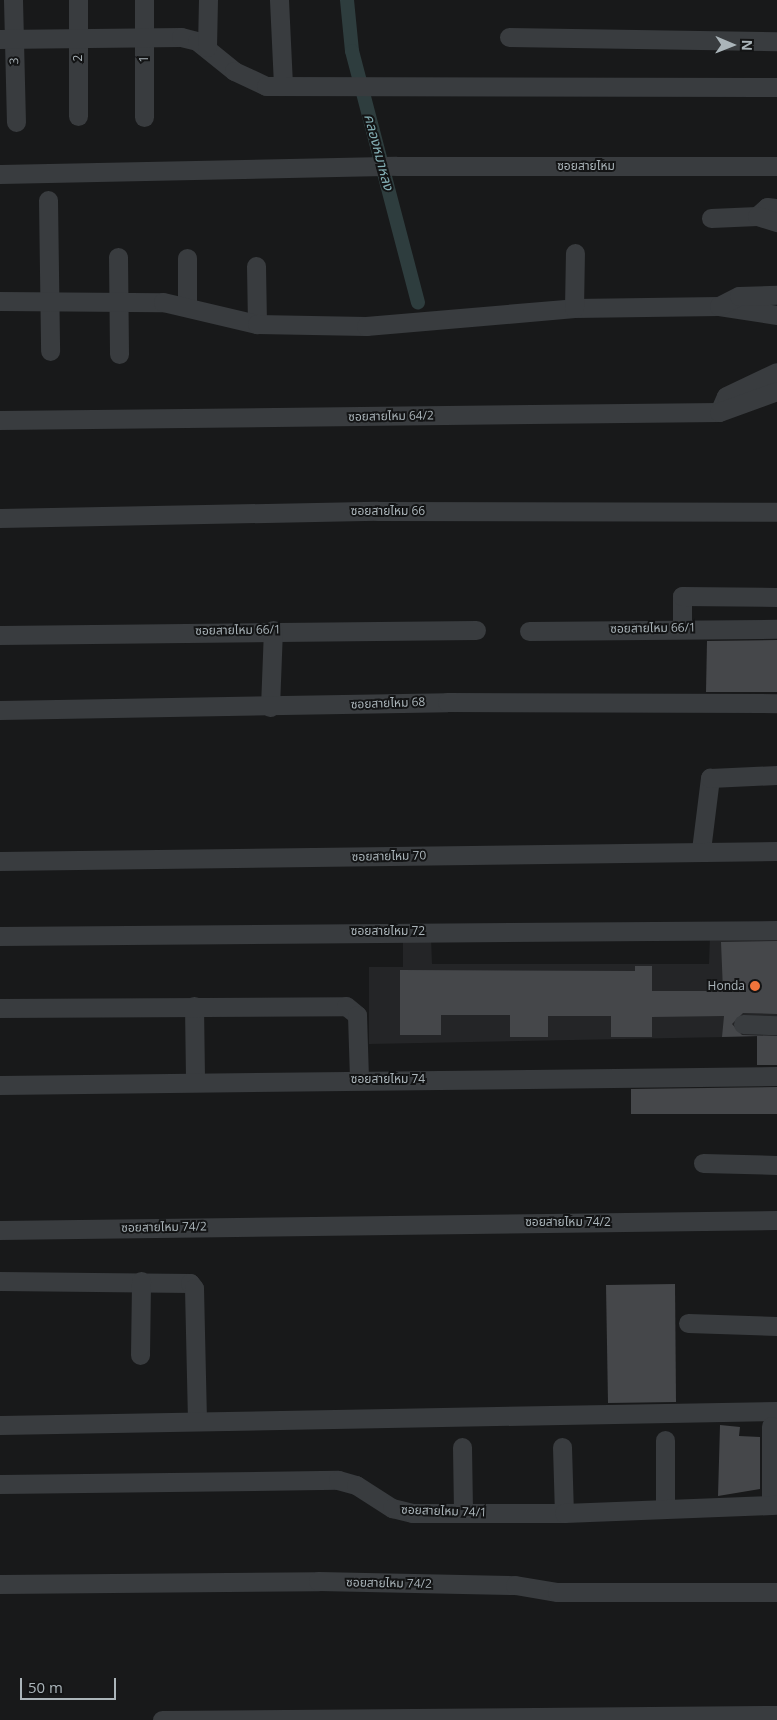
<!DOCTYPE html>
<html>
<head>
<meta charset="utf-8">
<style>
  body { margin:0 }
  #map { position:relative; width:777px; height:1720px; overflow:hidden; background:#18191a; font-family:"Open Sans","Noto Sans Thai",sans-serif }
  div>[style] { position:absolute }
  [style*='--x'] { left:calc(var(--x)*1px); top:calc(var(--y)*1px); width:calc(var(--w)*1px); rotate:calc(var(--a)*1deg) }
  .built>* { inset:0; background:#242527 }
  .canal>* { height:14px; margin:-7px; padding:0 7px; transform-origin:7px; border-radius:7px; background:#2e3d3e }
  .building>* { inset:0; background:#45474a }
  .minor>* { height:19px; margin:-9.5px; padding:0 9.5px; transform-origin:9.5px; border-radius:9.5px; background:#393c3f }
  .dots>* { width:14px; height:14px; translate:-50% -50%; box-sizing:border-box; border:2px solid #131415; border-radius:50% }
  span { translate:-50% -50%; white-space:nowrap; text-align:center; line-height:1.15; -webkit-text-stroke:4px #131415; paint-order:stroke }
  .street-label { font-size:12px; color:#abb5ba }
  .poi-label { font-size:12px; color:#abb5ba }
  .right { translate:-100% -50%; text-align:right }
  .water-label { font-size:14px; color:#83aeb4; font-style:italic }
  .north { position:absolute; left:707px; top:20px; width:50px; height:50px; -webkit-text-stroke:4px #131415; paint-order:stroke; rotate:91deg; font-size:14px; font-weight:700; line-height:20px; text-align:center; color:#abb5ba }
  .north::after { content:''; display:block; margin:auto; width:18px; height:22px; background:#abb5ba; clip-path:polygon(50% 0,100% 100%,50% 72%,0 100%) }
  .scale { position:absolute; left:20px; top:1678px; width:96px; height:22px; box-sizing:border-box; border:2px solid #abb5ba; border-top:0; padding-left:6px; font-size:15px; line-height:18px; white-space:nowrap; color:#abb5ba; -webkit-text-stroke:4px #131415; paint-order:stroke }
</style>
</head>
<body>
<div id="map">
  <div class="built">
    <i style="clip-path:polygon(777px 933px,777px 1036px,369px 1044px,369px 967px,403px 967px,403px 937px,431px 937px,432px 964px,709px 964px,710px 935px)"></i>
  </div>
  <div class="canal">
    <i style="--x:347;--y:0;--w:51;--a:84.4"></i>
    <i style="--x:352;--y:51;--w:260;--a:75.3"></i>
  </div>
  <div class="building">
    <i style="clip-path:polygon(777px 640px,777px 692px,706px 692px,707px 641px)"></i>
    <i style="clip-path:polygon(777px 941px,777px 1014px,743px 1013px,732px 1024px,742px 1035px,777px 1036px,777px 1065px,757px 1065px,757px 1036px,722px 1037px,724px 1016px,652px 1017px,652px 1037px,611px 1037px,611px 1016px,548px 1016px,548px 1037px,510px 1037px,510px 1015px,441px 1015px,441px 1035px,400px 1035px,400px 970px,635px 971px,635px 966px,652px 966px,652px 991px,723px 991px,721px 942px)"></i>
    <i style="clip-path:polygon(777px 1087px,777px 1114px,631px 1114px,631px 1089px)"></i>
    <i style="clip-path:polygon(675px 1284px,676px 1402px,608px 1403px,606px 1285px)"></i>
    <i style="clip-path:polygon(720px 1425px,740px 1427px,739px 1436px,760px 1437px,760px 1489px,718px 1496px)"></i>
  </div>
  <div class="minor">
    <i style="--x:13;--y:0;--w:122;--a:88.6"></i>
    <i style="--x:78;--y:0;--w:116;--a:90"></i>
    <i style="--x:144;--y:0;--w:117;--a:90"></i>
    <i style="--x:279;--y:0;--w:86;--a:87.3"></i>
    <i style="--x:509;--y:37;--w:268;--a:0.9"></i>
    <i style="--x:0;--y:39;--w:181;--a:-0.6"></i>
    <i style="--x:181;--y:37;--w:16;--a:14"></i>
    <i style="--x:197;--y:41;--w:48;--a:39"></i>
    <i style="--x:234;--y:71;--w:35;--a:25"></i>
    <i style="--x:266;--y:86;--w:511;--a:0.11"></i>
    <i style="--x:207;--y:47;--w:47;--a:-88.8"></i>
    <i style="--x:0;--y:174;--w:396;--a:-1.2"></i>
    <i style="--x:396;--y:166;--w:381;--a:0"></i>
    <i style="--x:48;--y:200;--w:151;--a:89.2"></i>
    <i style="--x:757;--y:216;--w:13;--a:-42"></i>
    <i style="--x:767;--y:207;--w:10;--a:6"></i>
    <i style="--x:711;--y:218;--w:46;--a:-2.5"></i>
    <i style="--x:757;--y:216;--w:21;--a:17"></i>
    <i style="--x:118;--y:257;--w:97;--a:89.4"></i>
    <i style="--x:187;--y:258;--w:47;--a:90"></i>
    <i style="--x:256;--y:266;--w:58;--a:89"></i>
    <i style="--x:0;--y:301;--w:163;--a:0.4"></i>
    <i style="--x:163;--y:302;--w:97;--a:13.2"></i>
    <i style="--x:257;--y:324;--w:109;--a:1.1"></i>
    <i style="--x:366;--y:326;--w:209;--a:-4.9"></i>
    <i style="--x:574;--y:308;--w:145;--a:-0.8"></i>
    <i style="--x:719;--y:306;--w:59;--a:8.8"></i>
    <i style="--x:719;--y:306;--w:22;--a:-27"></i>
    <i style="--x:739;--y:296;--w:38;--a:-2"></i>
    <i style="--x:574;--y:308;--w:55;--a:-89"></i>
    <i style="--x:719;--y:412;--w:17;--a:-66"></i>
    <i style="--x:726;--y:396;--w:56;--a:-25.2"></i>
    <i style="--x:0;--y:420;--w:719;--a:-0.64"></i>
    <i style="--x:719;--y:412;--w:62;--a:-19.9"></i>
    <i style="--x:0;--y:518;--w:377;--a:-1.1"></i>
    <i style="--x:377;--y:511;--w:400;--a:0.1"></i>
    <i style="--x:682;--y:627;--w:31;--a:-90"></i>
    <i style="--x:682;--y:596;--w:95;--a:0.6"></i>
    <i style="--x:529;--y:631;--w:248;--a:-0.5"></i>
    <i style="--x:0;--y:635;--w:476;--a:-0.6"></i>
    <i style="--x:270;--y:707;--w:77;--a:-87.8"></i>
    <i style="--x:0;--y:710;--w:447;--a:-1"></i>
    <i style="--x:447;--y:702;--w:330;--a:0.2"></i>
    <i style="--x:701;--y:850;--w:73;--a:-82.9"></i>
    <i style="--x:710;--y:778;--w:67;--a:-2.6"></i>
    <i style="--x:0;--y:861;--w:777;--a:-0.74"></i>
    <i style="--x:0;--y:936;--w:777;--a:-0.44"></i>
    <i style="--x:194;--y:1006;--w:75;--a:89.2"></i>
    <i style="--x:0;--y:1008;--w:346;--a:-0.3"></i>
    <i style="--x:346;--y:1006;--w:14;--a:39"></i>
    <i style="--x:357;--y:1015;--w:65;--a:88.2"></i>
    <i style="--x:743;--y:1024;--w:34;--a:2"></i>
    <i style="--x:0;--y:1085;--w:777;--a:-0.66"></i>
    <i style="--x:703;--y:1163;--w:74;--a:1.5"></i>
    <i style="--x:0;--y:1230;--w:777;--a:-0.74"></i>
    <i style="--x:0;--y:1281;--w:190;--a:0.6"></i>
    <i style="--x:190;--y:1283;--w:6;--a:51"></i>
    <i style="--x:194;--y:1288;--w:132;--a:88.7"></i>
    <i style="--x:688;--y:1323;--w:89;--a:1.9"></i>
    <i style="--x:140;--y:1355;--w:74;--a:-89.2"></i>
    <i style="--x:0;--y:1425;--w:777;--a:-1.03"></i>
    <i style="--x:771;--y:1426;--w:79;--a:90"></i>
    <i style="--x:665;--y:1440;--w:68;--a:90"></i>
    <i style="--x:462;--y:1447;--w:66;--a:89.1"></i>
    <i style="--x:562;--y:1447;--w:66;--a:88.3"></i>
    <i style="--x:0;--y:1484;--w:338;--a:-0.7"></i>
    <i style="--x:338;--y:1480;--w:19;--a:16"></i>
    <i style="--x:356;--y:1485;--w:43;--a:32.6"></i>
    <i style="--x:392;--y:1508;--w:21;--a:14"></i>
    <i style="--x:412;--y:1513;--w:152;--a:0"></i>
    <i style="--x:564;--y:1513;--w:213;--a:-2.2"></i>
    <i style="--x:0;--y:1584;--w:318;--a:-0.5"></i>
    <i style="--x:318;--y:1581;--w:197;--a:1.2"></i>
    <i style="--x:515;--y:1585;--w:43;--a:9.5"></i>
    <i style="--x:557;--y:1592;--w:220;--a:0"></i>
    <i style="--x:162;--y:1720;--w:615;--a:-0.47"></i>
  </div>
  <div class="dots">
    <i style="left:755px;top:986px;background:#f0743b"></i>
  </div>
  <div class="street-label">
    <span style="left:78px;top:58px;rotate:-90deg">2</span>
    <span style="left:144px;top:59px;rotate:-90deg">1</span>
    <span style="left:14px;top:61px;rotate:-92deg">3</span>
    <span style="left:586px;top:166px">ซอยสายไหม</span>
    <span style="left:391px;top:416px;rotate:-1deg">ซอยสายไหม 64/2</span>
    <span style="left:388px;top:511px">ซอยสายไหม 66</span>
    <span style="left:653px;top:628px;rotate:-1deg">ซอยสายไหม 66/1</span>
    <span style="left:238px;top:630px;rotate:-1deg">ซอยสายไหม 66/1</span>
    <span style="left:388px;top:703px;rotate:-2deg">ซอยสายไหม 68</span>
    <span style="left:389px;top:856px;rotate:-1deg">ซอยสายไหม 70</span>
    <span style="left:388px;top:931px">ซอยสายไหม 72</span>
    <span style="left:388px;top:1079px">ซอยสายไหม 74</span>
    <span style="left:568px;top:1222px">ซอยสายไหม 74/2</span>
    <span style="left:164px;top:1227px;rotate:-1deg">ซอยสายไหม 74/2</span>
    <span style="left:444px;top:1511px;rotate:2deg">ซอยสายไหม 74/1</span>
    <span style="left:389px;top:1583px;rotate:1deg">ซอยสายไหม 74/2</span>
  </div>
  <div class="poi-label">
    <span class="right" style="left:745px;top:986px">Honda</span>
  </div>
  <div class="water-label">
    <span style="left:379px;top:152px;rotate:75deg">คลองหมาหลง</span>
  </div>
  <div class="north">N</div>
  <div class="scale">50 m</div>
</div>
</body>
</html>
